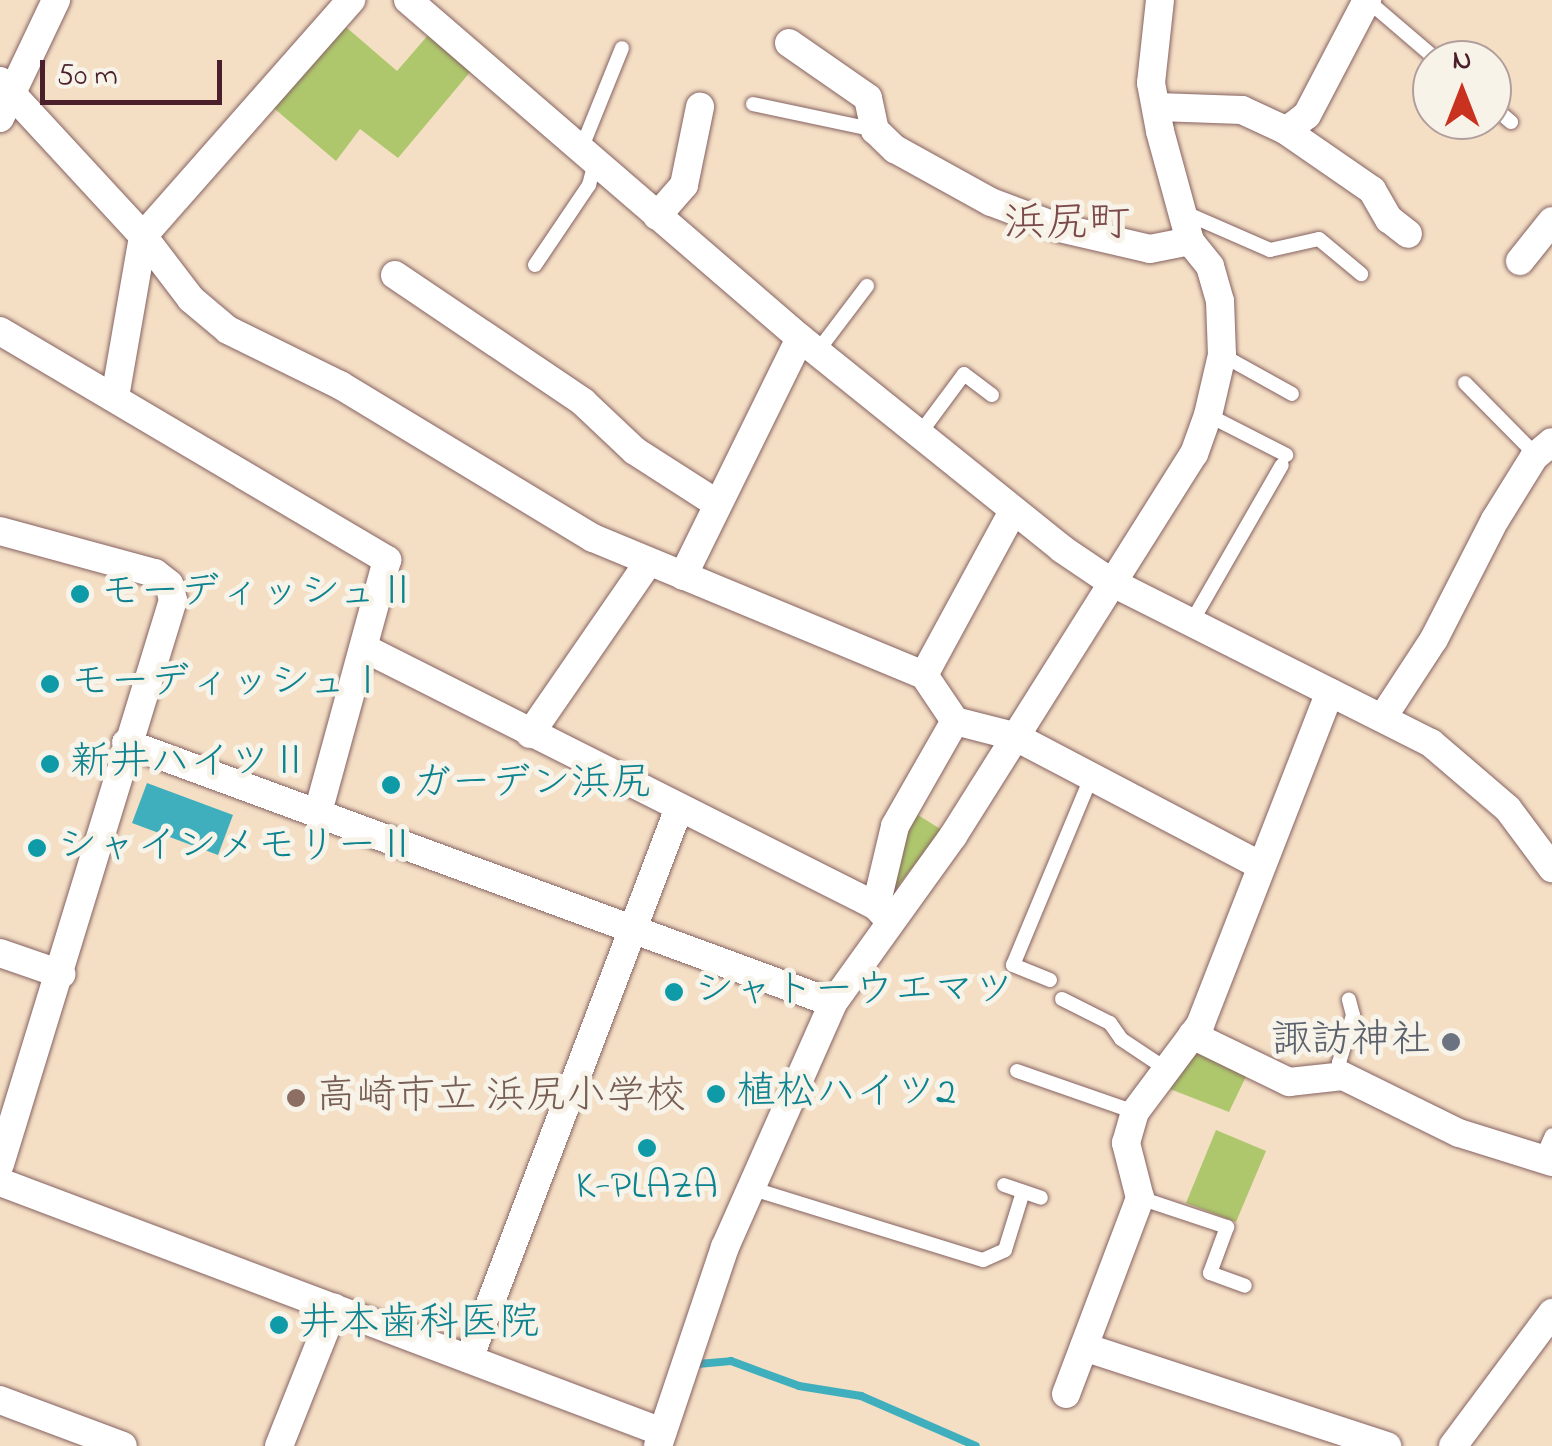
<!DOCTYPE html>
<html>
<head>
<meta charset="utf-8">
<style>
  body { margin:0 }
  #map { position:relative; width:1552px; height:1446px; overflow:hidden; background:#f4dfc5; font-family:"Indie Flower","Klee One",sans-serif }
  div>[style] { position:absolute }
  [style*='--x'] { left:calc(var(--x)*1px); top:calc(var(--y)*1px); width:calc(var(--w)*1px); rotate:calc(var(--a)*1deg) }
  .green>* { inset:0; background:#aec76d }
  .water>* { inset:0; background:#40afbd }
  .stream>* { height:8px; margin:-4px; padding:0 4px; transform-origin:4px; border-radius:4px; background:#40afbd }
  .roads { filter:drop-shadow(0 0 2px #866261) drop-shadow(0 0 2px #866261) }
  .lane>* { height:14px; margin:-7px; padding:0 7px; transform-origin:7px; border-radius:7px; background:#fff }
  .street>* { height:28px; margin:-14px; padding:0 14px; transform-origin:14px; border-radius:14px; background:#fff }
  .dots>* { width:28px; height:28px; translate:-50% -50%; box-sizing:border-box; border:5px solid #f7f3e8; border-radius:50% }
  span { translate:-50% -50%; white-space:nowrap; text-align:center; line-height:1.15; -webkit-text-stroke:10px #f7f3e8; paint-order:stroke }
  .culture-label { font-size:40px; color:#0d838f }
  .left { translate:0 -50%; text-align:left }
  .worship-label { font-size:40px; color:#5b616d }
  .right { translate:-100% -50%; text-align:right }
  .education-label { font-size:40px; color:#785e54 }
  .neighbourhood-label { font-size:42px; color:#7c494a }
  .north { position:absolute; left:1412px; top:40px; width:100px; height:100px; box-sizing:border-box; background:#f7f3e8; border:2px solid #b29e9c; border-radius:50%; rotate:0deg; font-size:28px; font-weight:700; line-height:40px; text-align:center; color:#4a1f2b }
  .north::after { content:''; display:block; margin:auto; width:35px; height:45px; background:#c8321e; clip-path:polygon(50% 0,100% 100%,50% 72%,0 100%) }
  .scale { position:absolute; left:40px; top:60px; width:182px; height:45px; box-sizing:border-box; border:5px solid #4a1f2b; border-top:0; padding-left:12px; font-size:30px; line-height:35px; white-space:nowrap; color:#4a1f2b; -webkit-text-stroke:8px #f7f3e8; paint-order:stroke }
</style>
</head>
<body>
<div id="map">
  <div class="green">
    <i style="clip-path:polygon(339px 21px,397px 71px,429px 34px,471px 71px,398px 158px,360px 129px,336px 161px,269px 104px)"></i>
    <i style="clip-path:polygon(910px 810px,942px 830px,889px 897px)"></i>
    <i style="clip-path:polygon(1200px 1045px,1250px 1068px,1229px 1112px,1170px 1089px)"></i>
    <i style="clip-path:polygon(1216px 1130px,1266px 1151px,1236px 1222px,1186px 1203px)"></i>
  </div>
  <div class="water">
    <i style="clip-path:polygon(147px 783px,233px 815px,218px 855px,132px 823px)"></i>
  </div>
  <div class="stream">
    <i style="--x:698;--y:1364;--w:33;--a:-5"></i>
    <i style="--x:731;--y:1361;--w:72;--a:20.2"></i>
    <i style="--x:799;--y:1386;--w:63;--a:9.2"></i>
    <i style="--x:861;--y:1396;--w:125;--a:23.5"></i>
  </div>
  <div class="roads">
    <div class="lane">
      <i style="--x:1367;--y:0;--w:92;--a:40.6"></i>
      <i style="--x:753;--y:104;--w:125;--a:12"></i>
      <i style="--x:1492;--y:106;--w:25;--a:40"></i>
      <i style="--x:580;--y:152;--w:112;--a:-68"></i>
      <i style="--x:1183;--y:212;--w:95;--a:23.6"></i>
      <i style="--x:1270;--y:250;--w:50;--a:-12.7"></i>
      <i style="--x:1319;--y:239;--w:55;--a:39.8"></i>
      <i style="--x:535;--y:265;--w:97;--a:-56"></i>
      <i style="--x:589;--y:185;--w:23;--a:-75"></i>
      <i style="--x:817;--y:352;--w:83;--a:-52.9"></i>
      <i style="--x:1222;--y:355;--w:80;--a:29.1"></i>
      <i style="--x:1465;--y:383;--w:101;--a:45.4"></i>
      <i style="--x:1208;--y:415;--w:88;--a:27.1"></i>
      <i style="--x:918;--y:436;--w:77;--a:-53.4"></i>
      <i style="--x:964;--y:374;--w:35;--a:37"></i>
      <i style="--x:1191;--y:623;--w:182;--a:-60.1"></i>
      <i style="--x:1050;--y:980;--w:40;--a:-158"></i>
      <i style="--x:1013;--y:965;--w:206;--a:-67.4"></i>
      <i style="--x:1062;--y:999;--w:54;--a:26.6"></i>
      <i style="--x:1110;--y:1023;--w:19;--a:55"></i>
      <i style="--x:1121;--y:1039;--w:58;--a:33.7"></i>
      <i style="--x:1017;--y:1071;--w:125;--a:19.2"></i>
      <i style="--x:1343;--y:1076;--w:14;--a:-107"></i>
      <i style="--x:1339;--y:1063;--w:50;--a:-73.7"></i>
      <i style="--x:1353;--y:1015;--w:16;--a:-105"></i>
      <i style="--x:1541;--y:1160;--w:27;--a:-66"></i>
      <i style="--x:1004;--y:1185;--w:39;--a:19"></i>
      <i style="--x:750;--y:1188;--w:244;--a:17.2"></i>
      <i style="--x:983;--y:1260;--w:24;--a:-24"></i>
      <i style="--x:1005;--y:1250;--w:61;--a:-72.8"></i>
      <i style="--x:1140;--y:1198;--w:92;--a:18.4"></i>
      <i style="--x:1227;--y:1227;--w:49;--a:110.3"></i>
      <i style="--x:1210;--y:1273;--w:37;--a:20"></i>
    </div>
    <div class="street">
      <i style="--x:408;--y:0;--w:518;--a:40.77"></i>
      <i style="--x:800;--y:338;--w:336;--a:38.8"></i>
      <i style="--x:1062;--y:549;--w:59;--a:34"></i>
      <i style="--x:1111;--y:582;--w:358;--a:26.7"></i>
      <i style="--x:1431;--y:743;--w:101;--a:40.6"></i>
      <i style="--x:1508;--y:809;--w:74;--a:53.3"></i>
      <i style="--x:789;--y:43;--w:96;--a:34.8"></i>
      <i style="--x:868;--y:98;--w:33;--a:78"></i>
      <i style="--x:875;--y:130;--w:28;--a:44"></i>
      <i style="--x:895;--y:149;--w:110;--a:28.9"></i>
      <i style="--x:991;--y:202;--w:74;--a:20.6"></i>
      <i style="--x:1060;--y:228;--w:92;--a:13.1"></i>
      <i style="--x:1150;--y:249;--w:41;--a:-11.3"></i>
      <i style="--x:0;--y:81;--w:211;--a:47.3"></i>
      <i style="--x:143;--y:236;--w:79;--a:52.7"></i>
      <i style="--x:191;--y:299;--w:48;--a:40"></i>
      <i style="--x:228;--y:330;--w:125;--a:26.2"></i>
      <i style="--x:340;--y:385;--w:296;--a:31.2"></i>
      <i style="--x:593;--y:538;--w:358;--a:22.5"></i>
      <i style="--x:924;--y:675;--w:55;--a:56"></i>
      <i style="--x:955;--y:721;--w:61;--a:14.3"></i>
      <i style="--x:1014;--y:736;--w:276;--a:27.7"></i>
      <i style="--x:1158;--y:107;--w:84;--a:2"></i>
      <i style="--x:1242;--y:110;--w:47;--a:24.9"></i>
      <i style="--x:1285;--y:130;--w:10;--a:-29"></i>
      <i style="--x:1294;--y:125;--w:16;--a:-38"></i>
      <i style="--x:1307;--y:115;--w:130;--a:-62.4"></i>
      <i style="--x:0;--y:118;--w:131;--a:-64.6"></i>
      <i style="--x:1285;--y:130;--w:106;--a:34.6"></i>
      <i style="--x:1372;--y:190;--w:34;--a:60"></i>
      <i style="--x:1389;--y:219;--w:24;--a:38"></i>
      <i style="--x:657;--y:216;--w:41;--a:-48.9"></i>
      <i style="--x:684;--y:185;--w:80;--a:-78.4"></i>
      <i style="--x:1520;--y:261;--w:51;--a:-51.3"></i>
      <i style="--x:395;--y:275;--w:227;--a:34"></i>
      <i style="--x:583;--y:402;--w:71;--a:43.3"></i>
      <i style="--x:635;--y:451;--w:96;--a:32.7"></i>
      <i style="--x:0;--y:331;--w:450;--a:30.6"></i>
      <i style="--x:387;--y:560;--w:262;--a:105.3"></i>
      <i style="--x:115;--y:397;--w:163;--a:-80.1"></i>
      <i style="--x:143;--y:236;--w:315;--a:-48.6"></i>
      <i style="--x:0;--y:531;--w:161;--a:15.2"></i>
      <i style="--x:155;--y:573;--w:18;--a:38"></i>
      <i style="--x:169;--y:584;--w:16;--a:76"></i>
      <i style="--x:173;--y:600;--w:590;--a:107.05"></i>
      <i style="--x:683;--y:576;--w:265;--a:-63.8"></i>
      <i style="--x:366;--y:649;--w:571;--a:26.74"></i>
      <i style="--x:876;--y:906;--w:19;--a:47"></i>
      <i style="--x:924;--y:675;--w:187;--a:-61.5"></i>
      <i style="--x:1383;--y:717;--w:93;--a:-56.8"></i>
      <i style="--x:1434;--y:639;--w:134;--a:-62.9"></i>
      <i style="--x:1495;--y:520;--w:74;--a:-58.2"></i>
      <i style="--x:1534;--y:457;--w:23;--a:-40"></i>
      <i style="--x:530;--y:734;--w:208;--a:-55.4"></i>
      <i style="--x:126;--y:743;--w:753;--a:20.19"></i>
      <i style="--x:876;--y:906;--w:82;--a:-76.6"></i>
      <i style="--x:895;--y:826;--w:121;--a:-60.3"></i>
      <i style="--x:0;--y:953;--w:65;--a:19"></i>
      <i style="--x:1192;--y:1035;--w:108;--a:25.9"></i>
      <i style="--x:1289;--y:1082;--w:54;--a:-6.3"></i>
      <i style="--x:1343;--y:1076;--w:129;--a:26.2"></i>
      <i style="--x:1459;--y:1133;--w:97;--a:17.3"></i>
      <i style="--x:0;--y:1182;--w:708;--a:20.69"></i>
      <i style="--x:1084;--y:1347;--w:319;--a:18.1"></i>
      <i style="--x:469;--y:1359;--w:590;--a:-69.14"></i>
      <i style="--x:1066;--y:1394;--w:210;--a:-69.3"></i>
      <i style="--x:1140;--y:1198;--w:57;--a:-104.3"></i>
      <i style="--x:1126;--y:1143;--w:32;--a:-74"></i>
      <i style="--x:1135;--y:1112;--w:109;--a:-53.2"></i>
      <i style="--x:1200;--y:1025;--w:357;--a:-68.7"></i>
      <i style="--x:0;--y:1400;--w:131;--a:20.5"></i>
      <i style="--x:279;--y:1446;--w:149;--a:-68.3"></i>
      <i style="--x:658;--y:1446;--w:210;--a:-71.4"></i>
      <i style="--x:725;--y:1247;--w:267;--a:-66.1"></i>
      <i style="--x:833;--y:1003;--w:206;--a:-54.3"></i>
      <i style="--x:953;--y:836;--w:452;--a:-57.8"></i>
      <i style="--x:1194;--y:454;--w:41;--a:-70.3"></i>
      <i style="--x:1208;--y:415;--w:62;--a:-76.9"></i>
      <i style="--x:1222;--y:355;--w:54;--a:-92.1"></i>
      <i style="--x:1220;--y:301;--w:36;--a:-106"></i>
      <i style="--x:1210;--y:266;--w:32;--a:-129"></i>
      <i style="--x:1190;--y:241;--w:114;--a:-105.3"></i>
      <i style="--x:1160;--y:131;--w:49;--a:-100.6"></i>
      <i style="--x:1151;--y:83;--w:83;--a:-83.8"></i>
      <i style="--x:1453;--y:1446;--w:166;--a:-53.3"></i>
    </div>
  </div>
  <div class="dots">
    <i style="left:80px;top:594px;background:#0f9aa8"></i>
    <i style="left:50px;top:684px;background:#0f9aa8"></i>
    <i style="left:50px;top:764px;background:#0f9aa8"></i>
    <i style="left:391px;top:785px;background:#0f9aa8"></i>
    <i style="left:37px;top:848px;background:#0f9aa8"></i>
    <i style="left:674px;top:992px;background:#0f9aa8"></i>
    <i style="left:1451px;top:1042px;background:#6b7280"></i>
    <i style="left:716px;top:1094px;background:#0f9aa8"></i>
    <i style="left:296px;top:1098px;background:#8d6e63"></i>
    <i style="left:647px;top:1148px;background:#0f9aa8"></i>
    <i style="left:279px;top:1325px;background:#0f9aa8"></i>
  </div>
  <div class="culture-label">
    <span class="left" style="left:100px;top:594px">モーディッシュⅡ</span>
    <span class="left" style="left:70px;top:684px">モーディッシュⅠ</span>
    <span class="left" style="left:70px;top:764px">新井ハイツⅡ</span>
    <span class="left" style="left:411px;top:785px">ガーデン浜尻</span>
    <span class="left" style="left:57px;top:848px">シャインメモリーⅡ</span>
    <span class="left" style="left:694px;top:992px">シャトーウエマツ</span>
    <span class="left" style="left:736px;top:1094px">植松ハイツ2</span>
    <span style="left:647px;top:1188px">K-PLAZA</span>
    <span class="left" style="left:299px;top:1325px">井本歯科医院</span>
  </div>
  <div class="worship-label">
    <span class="right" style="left:1431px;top:1042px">諏訪神社</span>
  </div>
  <div class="education-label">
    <span class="left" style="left:316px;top:1098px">高崎市立 浜尻小学校</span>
  </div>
  <div class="neighbourhood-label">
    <span style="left:1067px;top:225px">浜尻町</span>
  </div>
  <div class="north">N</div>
  <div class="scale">50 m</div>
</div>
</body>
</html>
